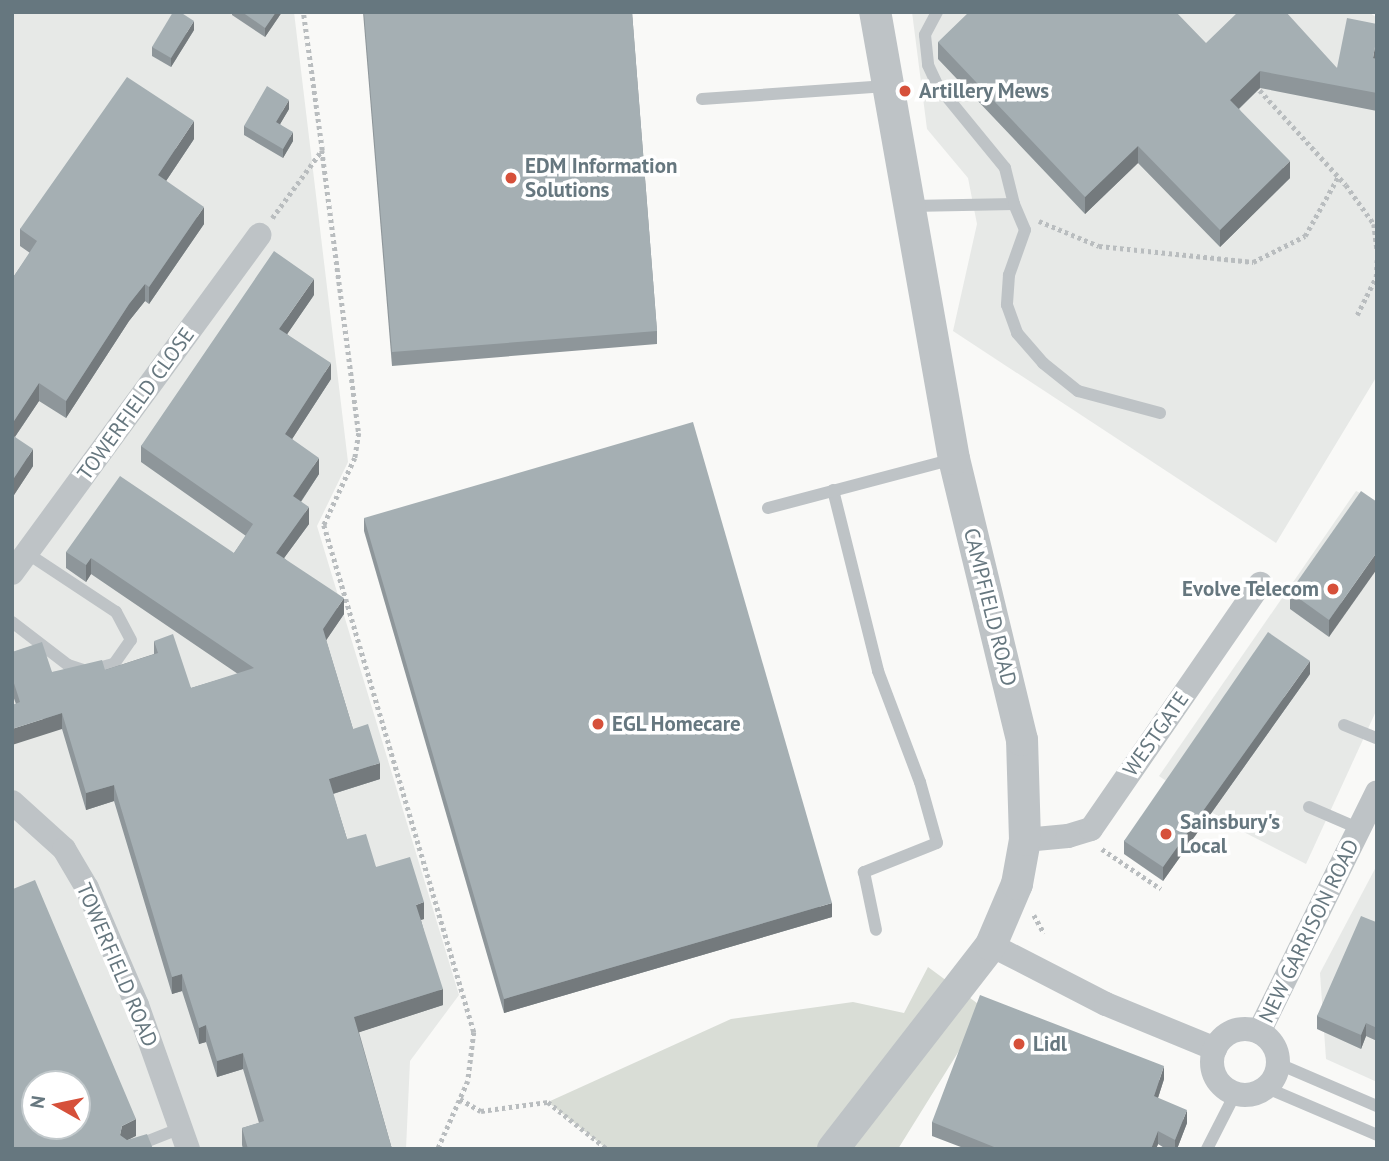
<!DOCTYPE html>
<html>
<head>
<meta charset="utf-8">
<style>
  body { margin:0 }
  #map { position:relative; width:1389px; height:1161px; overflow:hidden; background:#f9f9f7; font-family:"PT Sans",sans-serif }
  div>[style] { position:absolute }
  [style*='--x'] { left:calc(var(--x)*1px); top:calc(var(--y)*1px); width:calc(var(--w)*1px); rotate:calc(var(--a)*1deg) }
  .built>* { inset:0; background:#e7e9e7 }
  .green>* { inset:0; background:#d9ddd6 }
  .path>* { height:4.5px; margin-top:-2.25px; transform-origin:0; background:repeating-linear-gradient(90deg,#b9bdbf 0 3.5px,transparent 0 7px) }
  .service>* { height:12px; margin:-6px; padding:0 6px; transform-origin:6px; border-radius:6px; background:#bec3c6 }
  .minor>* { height:24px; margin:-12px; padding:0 12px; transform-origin:12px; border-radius:12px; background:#bec3c6 }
  .minor>.ring { margin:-12px; padding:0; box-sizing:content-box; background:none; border:24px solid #bec3c6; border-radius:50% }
  .tertiary>* { height:32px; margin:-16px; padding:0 16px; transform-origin:16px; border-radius:16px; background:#bec3c6 }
  .wall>* { inset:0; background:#8e969a }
  .shaded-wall>* { inset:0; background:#747a7d }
  .building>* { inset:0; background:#a5afb3 }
  .dots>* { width:19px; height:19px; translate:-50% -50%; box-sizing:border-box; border:4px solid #fff; border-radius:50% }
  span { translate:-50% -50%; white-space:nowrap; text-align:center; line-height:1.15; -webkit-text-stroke:7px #fff; paint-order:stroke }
  .poi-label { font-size:21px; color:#66777f; font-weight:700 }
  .left { translate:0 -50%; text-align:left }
  .right { translate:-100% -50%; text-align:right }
  .street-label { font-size:21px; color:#66777f }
  .frame { position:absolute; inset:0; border:14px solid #66777f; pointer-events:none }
  .north { position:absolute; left:21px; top:1070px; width:70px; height:70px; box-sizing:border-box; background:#fff; border:2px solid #c2c9cc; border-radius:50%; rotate:279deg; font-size:19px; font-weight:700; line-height:28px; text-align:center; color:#66777f }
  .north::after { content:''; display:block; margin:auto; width:24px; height:32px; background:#d6503a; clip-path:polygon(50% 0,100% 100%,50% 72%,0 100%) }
</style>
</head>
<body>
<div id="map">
  <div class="built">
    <i style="clip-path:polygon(evenodd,12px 12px,294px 12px,348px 462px,317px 526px,459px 995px,410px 1061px,406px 1149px,12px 1149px,12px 12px,35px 1084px,77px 1084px,77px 1126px,35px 1126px,35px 1084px)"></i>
    <i style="clip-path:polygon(912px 12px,1369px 12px,1377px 18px,1377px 376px,1276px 543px,953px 331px,977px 224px,968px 178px,927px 129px)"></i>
    <i style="clip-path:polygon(1356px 491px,1377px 501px,1377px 709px,1306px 864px,1232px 826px,1159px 776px)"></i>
    <i style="clip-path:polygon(1377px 865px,1377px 1082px,1326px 1059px,1320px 973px)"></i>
  </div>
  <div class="green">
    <i style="clip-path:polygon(928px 967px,985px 1009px,898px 1149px,607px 1149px,548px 1102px,731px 1019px,853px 1002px,904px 1013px)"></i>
  </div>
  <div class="path">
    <i style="--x:1255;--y:85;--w:135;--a:47.7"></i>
    <i style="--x:1346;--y:185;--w:48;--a:54.3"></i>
    <i style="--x:1374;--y:224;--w:26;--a:83"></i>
    <i style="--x:322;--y:150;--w:285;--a:82.6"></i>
    <i style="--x:359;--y:433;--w:25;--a:99"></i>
    <i style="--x:355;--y:458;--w:74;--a:114.8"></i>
    <i style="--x:324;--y:525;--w:529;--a:73.52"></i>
    <i style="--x:474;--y:1032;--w:49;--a:97"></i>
    <i style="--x:468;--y:1081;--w:74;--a:113.8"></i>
    <i style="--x:272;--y:218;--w:84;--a:-53.7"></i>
    <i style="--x:322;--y:150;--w:139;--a:-97.8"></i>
    <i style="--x:1039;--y:221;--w:65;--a:22.6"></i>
    <i style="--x:1099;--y:246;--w:155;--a:5.9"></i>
    <i style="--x:1253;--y:262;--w:58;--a:-26.6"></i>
    <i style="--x:1305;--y:236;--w:68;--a:-60.8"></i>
    <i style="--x:1357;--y:315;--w:42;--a:-63.4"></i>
    <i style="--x:1376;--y:277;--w:17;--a:-87"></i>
    <i style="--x:1102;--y:849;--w:71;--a:34.1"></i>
    <i style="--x:1034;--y:915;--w:21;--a:61"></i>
    <i style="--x:460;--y:1099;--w:24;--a:30"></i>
    <i style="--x:481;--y:1111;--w:68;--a:-7.7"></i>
    <i style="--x:548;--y:1102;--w:75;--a:38.5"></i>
  </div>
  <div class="service">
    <i style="--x:937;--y:12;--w:26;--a:118"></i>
    <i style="--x:925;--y:35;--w:30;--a:84"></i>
    <i style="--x:928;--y:65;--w:23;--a:65"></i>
    <i style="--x:938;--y:86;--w:106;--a:50.7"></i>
    <i style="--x:1005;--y:168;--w:37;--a:76"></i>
    <i style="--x:702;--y:99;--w:185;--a:-4"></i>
    <i style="--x:911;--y:206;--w:103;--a:-1.1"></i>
    <i style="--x:1014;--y:204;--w:28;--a:67"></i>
    <i style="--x:1025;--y:230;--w:48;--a:109.6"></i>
    <i style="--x:1009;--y:275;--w:30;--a:94"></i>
    <i style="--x:1007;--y:305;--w:30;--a:70"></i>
    <i style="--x:1017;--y:333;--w:40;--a:49"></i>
    <i style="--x:1043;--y:363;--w:45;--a:38.7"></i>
    <i style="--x:1078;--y:391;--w:85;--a:15"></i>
    <i style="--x:833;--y:490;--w:187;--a:76"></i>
    <i style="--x:878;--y:671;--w:119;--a:69.3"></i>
    <i style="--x:920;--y:782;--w:63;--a:74.4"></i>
    <i style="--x:937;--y:843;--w:79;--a:158.3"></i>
    <i style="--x:864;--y:872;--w:59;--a:78.3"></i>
    <i style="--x:768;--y:508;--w:191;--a:-14.8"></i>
    <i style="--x:12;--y:622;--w:71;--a:37.5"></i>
    <i style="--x:68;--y:665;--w:20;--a:18"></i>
    <i style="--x:87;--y:671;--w:28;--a:-15"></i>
    <i style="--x:114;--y:664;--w:29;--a:-55"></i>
    <i style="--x:131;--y:640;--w:32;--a:-118"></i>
    <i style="--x:116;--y:612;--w:107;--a:-146.5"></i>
    <i style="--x:1344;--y:725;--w:35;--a:22"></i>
    <i style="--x:1309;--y:807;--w:56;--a:23.3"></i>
    <i style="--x:1279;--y:1064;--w:107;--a:23.2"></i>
    <i style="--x:1267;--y:1088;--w:120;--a:23.1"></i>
    <i style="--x:128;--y:1149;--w:57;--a:-21.6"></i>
    <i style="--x:1207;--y:1149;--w:62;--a:-63"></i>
  </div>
  <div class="minor">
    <i style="--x:12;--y:573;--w:419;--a:-53.8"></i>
    <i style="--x:12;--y:802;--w:70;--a:42.1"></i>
    <i style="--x:64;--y:849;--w:45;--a:59.5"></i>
    <i style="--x:87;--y:888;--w:127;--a:66.9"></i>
    <i style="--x:137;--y:1005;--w:153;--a:70.5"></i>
    <i style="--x:1025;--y:840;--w:43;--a:-5.3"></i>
    <i style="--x:1068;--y:836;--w:24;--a:-17"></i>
    <i style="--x:1091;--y:829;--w:298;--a:-55.4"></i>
    <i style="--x:991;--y:945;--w:129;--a:27.2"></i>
    <i style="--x:1106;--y:1004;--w:118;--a:22.4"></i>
    <i class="ring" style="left:1212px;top:1029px;width:42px;height:42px"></i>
    <i style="--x:1259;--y:1032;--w:267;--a:-63.8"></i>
  </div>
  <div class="tertiary">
    <i style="--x:833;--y:1149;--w:258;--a:-52.2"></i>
    <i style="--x:991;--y:945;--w:66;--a:-66.9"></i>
    <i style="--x:1017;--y:884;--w:45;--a:-79.7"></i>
    <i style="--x:1025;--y:840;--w:100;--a:-91.7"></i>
    <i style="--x:1022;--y:740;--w:289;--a:-103.6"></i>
    <i style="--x:954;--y:459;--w:454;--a:-100"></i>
  </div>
  <div class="wall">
    <i style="clip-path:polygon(232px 12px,282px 12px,265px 37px,232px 15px)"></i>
    <i style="clip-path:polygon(363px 12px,632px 12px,657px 331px,657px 344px,392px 366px)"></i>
    <i style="clip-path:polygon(194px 30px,171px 67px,152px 56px,152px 47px)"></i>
    <i style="clip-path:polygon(938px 42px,1206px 43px,1337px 68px,1376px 59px,1377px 59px,1377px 111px,1260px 88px,1239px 109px,1290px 178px,1220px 247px,1138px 163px,1085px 214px,938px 59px)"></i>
    <i style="clip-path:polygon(289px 109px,280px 124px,293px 141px,283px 158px,244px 135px,244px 126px)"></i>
    <i style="clip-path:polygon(194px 139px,166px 181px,204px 224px,149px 304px,145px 301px,129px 321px,66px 418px,39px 401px,15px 437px,33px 466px,12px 498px,12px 279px,30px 253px,20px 246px,20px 229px)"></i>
    <i style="clip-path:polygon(314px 295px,287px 334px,331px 379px,292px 439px,319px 474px,301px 502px,309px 524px,284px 558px,344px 614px,326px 640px,353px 729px,380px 779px,333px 794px,347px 839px,376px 867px,424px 919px,421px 920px,443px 1005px,359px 1032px,392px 1149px,243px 1149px,242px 1145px,242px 1128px,259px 1123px,243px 1069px,217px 1077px,206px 1042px,199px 1044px,182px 991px,172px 994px,114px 801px,86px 810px,62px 729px,16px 704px,12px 693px,12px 652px,52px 672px,105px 670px,154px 654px,154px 641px,191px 688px,238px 674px,91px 574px,86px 582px,66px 568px,66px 552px,234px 553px,246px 536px,141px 462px,141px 446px)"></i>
    <i style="clip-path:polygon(1377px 502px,1329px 637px,1290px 609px,1290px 592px)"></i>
    <i style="clip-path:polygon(364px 518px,832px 917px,504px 1013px,364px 531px)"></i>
    <i style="clip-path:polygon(1310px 674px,1163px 881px,1124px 854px,1124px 841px)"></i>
    <i style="clip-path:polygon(1377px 921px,1377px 1041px,1366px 1036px,1361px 1049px,1317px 1029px,1317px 1016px)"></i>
    <i style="clip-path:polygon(1164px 1079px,1158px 1098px,1187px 1123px,1177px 1149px,1166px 1149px,1158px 1144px,1156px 1149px,966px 1149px,932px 1136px,932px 1122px)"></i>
  </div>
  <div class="shaded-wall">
    <i style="clip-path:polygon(276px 12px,282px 12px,265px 37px,265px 28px)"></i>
    <i style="clip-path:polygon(194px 21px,194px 30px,171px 67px,171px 58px)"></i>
    <i style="clip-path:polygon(1377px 36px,1377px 53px,1373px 76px,1373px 58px)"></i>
    <i style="clip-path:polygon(1260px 71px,1260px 88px,1230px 117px,1230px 100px)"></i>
    <i style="clip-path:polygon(289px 100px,289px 109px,276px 131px,276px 122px)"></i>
    <i style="clip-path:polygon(194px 121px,194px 139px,158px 193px,158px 175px)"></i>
    <i style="clip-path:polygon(293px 132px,293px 141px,283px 158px,283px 149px)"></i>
    <i style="clip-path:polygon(1138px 146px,1138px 163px,1085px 214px,1085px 197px)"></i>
    <i style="clip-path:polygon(1290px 161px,1290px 178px,1220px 247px,1220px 230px)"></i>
    <i style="clip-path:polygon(204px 207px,204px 224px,149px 304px,149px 287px)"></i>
    <i style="clip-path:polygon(314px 279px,314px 295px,279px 346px,279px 329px)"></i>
    <i style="clip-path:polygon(145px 284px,145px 301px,129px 321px,66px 418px,66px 401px,129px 304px)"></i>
    <i style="clip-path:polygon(331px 363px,331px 379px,285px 450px,285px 434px)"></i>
    <i style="clip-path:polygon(39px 383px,39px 401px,12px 441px,12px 424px)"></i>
    <i style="clip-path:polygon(33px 449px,33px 466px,12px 498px,12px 481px)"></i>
    <i style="clip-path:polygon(319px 458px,319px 474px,293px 513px,293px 496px)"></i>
    <i style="clip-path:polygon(309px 507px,309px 524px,276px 569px,276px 553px)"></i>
    <i style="clip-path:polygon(1377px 552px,1377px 569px,1329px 637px,1329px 620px)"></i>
    <i style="clip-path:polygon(91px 558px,91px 574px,86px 582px,86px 565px)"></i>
    <i style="clip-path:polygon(344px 598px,344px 614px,323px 645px,323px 629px)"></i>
    <i style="clip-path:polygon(1310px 661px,1310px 674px,1163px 881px,1163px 867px)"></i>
    <i style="clip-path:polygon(62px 713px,62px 729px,12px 745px,12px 729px)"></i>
    <i style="clip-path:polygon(380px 763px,380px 779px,329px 795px,329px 779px)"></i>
    <i style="clip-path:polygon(114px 785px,114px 801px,86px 810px,86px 793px)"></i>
    <i style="clip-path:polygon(424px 902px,424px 919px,416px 921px,416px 905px)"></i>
    <i style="clip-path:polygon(832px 903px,832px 917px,504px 1013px,504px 999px)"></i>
    <i style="clip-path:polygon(182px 974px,182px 991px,172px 994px,172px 977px)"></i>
    <i style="clip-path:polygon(443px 989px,443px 1005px,354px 1034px,354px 1017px)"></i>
    <i style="clip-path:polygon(1366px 1023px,1366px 1036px,1361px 1049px,1361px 1035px)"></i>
    <i style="clip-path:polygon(206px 1025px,206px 1042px,199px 1044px,199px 1028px)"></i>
    <i style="clip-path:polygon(243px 1053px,243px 1069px,217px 1077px,217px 1061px)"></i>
    <i style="clip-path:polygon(1164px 1066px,1164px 1079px,1154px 1110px,1154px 1096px)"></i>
    <i style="clip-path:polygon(1187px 1110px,1187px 1123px,1177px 1149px,1175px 1149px,1175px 1140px)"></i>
    <i style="clip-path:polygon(136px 1119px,136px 1136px,122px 1143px,120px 1135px,122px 1126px)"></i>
    <i style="clip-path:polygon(1158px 1131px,1158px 1144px,1156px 1149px,1151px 1149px)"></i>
  </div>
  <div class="building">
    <i style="clip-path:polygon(173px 12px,180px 12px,194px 21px,171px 58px,152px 47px)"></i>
    <i style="clip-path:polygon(242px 12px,276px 12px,265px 28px)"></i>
    <i style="clip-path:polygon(364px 12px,632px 12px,657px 331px,392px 352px)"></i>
    <i style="clip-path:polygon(969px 12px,1176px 12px,1206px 43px,1238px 12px,1286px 12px,1337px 68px,1347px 18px,1377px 24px,1377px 36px,1373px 58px,1377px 59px,1377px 93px,1260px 71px,1230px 100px,1290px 161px,1220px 230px,1138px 146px,1085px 197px,938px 42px)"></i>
    <i style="clip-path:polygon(127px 77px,194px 121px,158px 175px,204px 207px,149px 287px,145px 284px,129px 304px,66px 401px,39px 383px,12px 424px,12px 279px,37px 241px,20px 229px)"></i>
    <i style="clip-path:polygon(267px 86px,289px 100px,276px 122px,293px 132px,283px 149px,244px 126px)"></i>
    <i style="clip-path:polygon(274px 251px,314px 279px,279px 329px,331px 363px,285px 434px,319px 458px,293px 496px,309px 507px,276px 553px,344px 598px,323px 629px,353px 729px,368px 724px,380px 763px,329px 779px,347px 839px,366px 834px,376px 867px,410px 857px,424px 902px,416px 905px,443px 989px,354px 1017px,392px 1149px,248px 1149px,242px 1128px,264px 1121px,243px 1053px,217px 1061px,206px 1025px,199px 1028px,182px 974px,172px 977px,114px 785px,86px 793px,62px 713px,12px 729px,12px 705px,20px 702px,12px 677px,12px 652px,42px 642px,52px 672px,102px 660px,105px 670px,158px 653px,154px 641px,173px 634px,191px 688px,254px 668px,91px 558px,86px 565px,66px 552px,120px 476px,234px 553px,253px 524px,141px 446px)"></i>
    <i style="clip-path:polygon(693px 422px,832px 903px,504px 999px,364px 518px)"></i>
    <i style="clip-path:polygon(12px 435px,33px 449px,12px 481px)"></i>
    <i style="clip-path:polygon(1361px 491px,1377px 502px,1377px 552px,1329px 620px,1290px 592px)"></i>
    <i style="clip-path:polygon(1268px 632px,1310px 661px,1163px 867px,1124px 841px)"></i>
    <i style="clip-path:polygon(evenodd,35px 880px,136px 1119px,122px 1126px,120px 1135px,127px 1140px,147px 1134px,153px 1149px,12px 1149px,12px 887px,13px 889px,35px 880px,35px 1084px,77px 1084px,77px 1126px,35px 1126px,35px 1084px)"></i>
    <i style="clip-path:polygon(1361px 916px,1376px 922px,1377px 921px,1377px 1028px,1366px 1023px,1361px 1035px,1317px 1016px)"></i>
    <i style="clip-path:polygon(980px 995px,1164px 1066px,1154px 1096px,1187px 1110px,1175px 1140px,1158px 1131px,1151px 1149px,999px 1149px,932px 1122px)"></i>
  </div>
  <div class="dots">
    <i style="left:905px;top:91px;background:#d6503a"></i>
    <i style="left:511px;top:178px;background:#d6503a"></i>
    <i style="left:1333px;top:589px;background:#d6503a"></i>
    <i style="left:598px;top:724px;background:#d6503a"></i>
    <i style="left:1166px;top:834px;background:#d6503a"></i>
    <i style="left:1019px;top:1044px;background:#d6503a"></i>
  </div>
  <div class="poi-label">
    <span class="left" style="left:919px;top:91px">Artillery Mews</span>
    <span class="left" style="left:525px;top:178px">EDM Information<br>Solutions</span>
    <span class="right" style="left:1319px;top:589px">Evolve Telecom</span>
    <span class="left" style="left:612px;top:724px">EGL Homecare</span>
    <span class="left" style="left:1180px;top:834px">Sainsbury's<br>Local</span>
    <span class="left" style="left:1033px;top:1044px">Lidl</span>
  </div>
  <div class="street-label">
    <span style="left:136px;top:404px;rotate:-54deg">TOWERFIELD CLOSE</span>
    <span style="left:990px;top:607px;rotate:76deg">CAMPFIELD ROAD</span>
    <span style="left:1156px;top:734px;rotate:-55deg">WESTGATE</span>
    <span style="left:1309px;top:931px;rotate:-64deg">NEW GARRISON ROAD</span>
    <span style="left:117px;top:965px;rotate:67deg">TOWERFIELD ROAD</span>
  </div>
  <div class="frame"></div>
  <div class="north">N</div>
</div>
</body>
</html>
